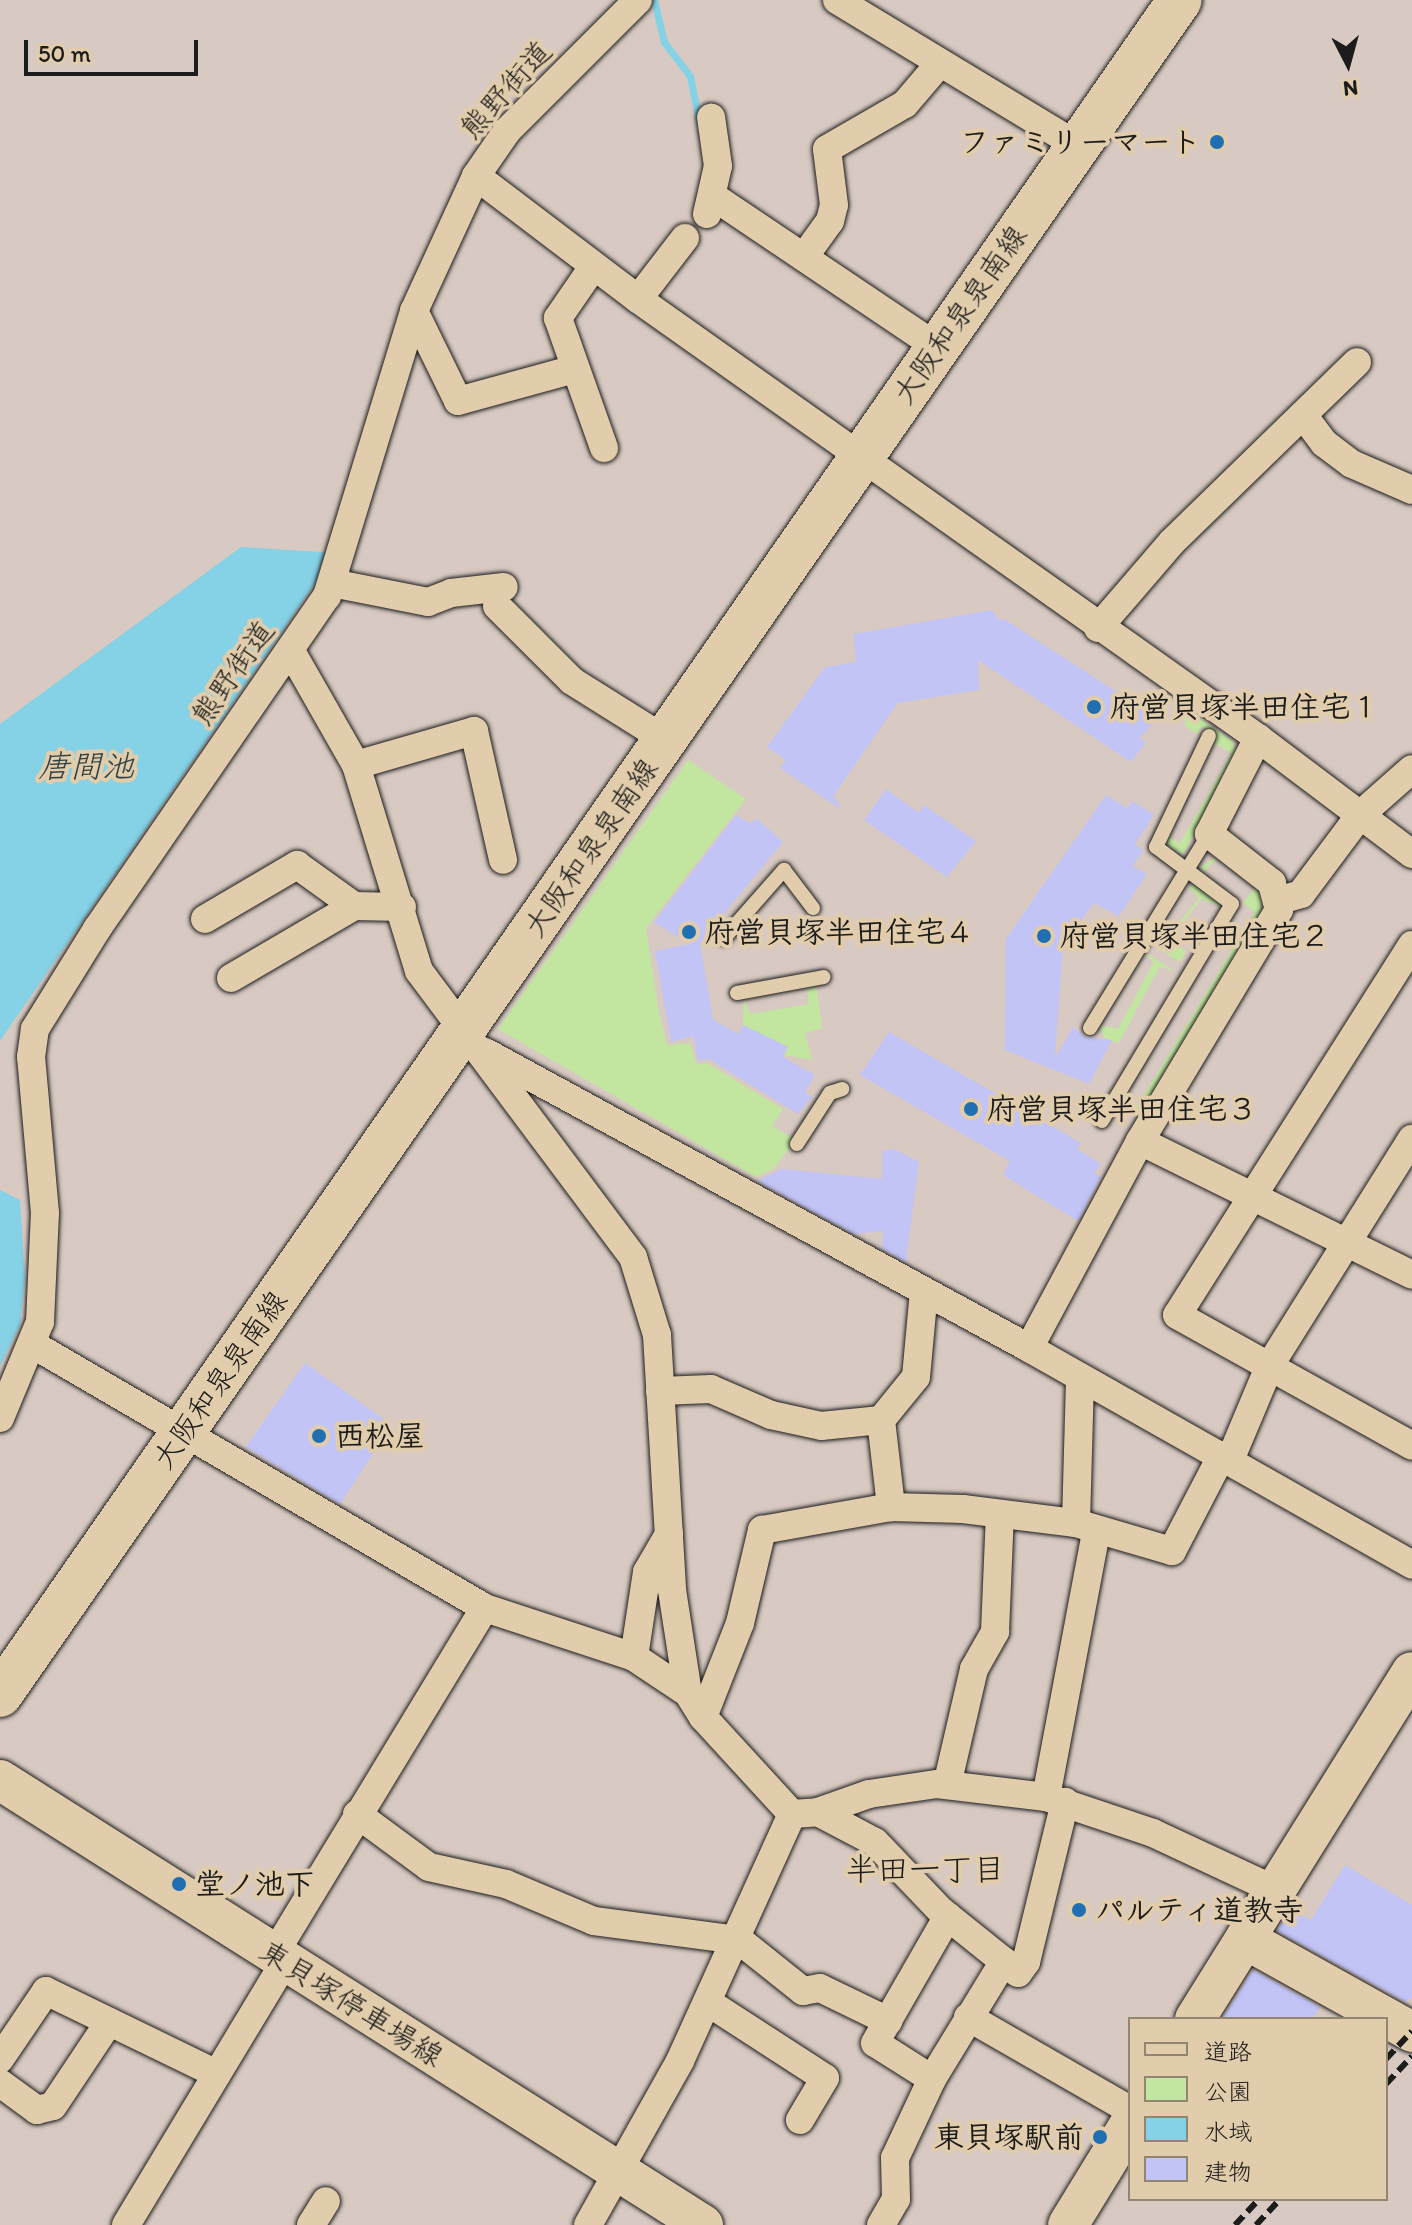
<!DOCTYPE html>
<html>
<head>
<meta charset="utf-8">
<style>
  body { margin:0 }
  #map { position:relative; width:1412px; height:2225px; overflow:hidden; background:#d8cac2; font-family:Itim,"Klee One",sans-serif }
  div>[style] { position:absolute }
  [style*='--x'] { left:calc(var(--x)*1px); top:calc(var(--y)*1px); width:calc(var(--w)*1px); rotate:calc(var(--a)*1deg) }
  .green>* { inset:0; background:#c2e6a0 }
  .water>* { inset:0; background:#85d1e5 }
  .stream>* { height:7px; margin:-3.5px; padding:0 3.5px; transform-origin:3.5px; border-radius:3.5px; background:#85d1e5 }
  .building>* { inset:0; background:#c2c4f6 }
  .roads { filter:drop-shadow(0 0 2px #1c1c1c) drop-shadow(0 0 2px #1c1c1c) }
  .lane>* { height:14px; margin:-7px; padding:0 7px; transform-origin:7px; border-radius:7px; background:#e1ccab }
  .street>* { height:28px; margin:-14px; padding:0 14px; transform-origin:14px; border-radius:14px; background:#e1ccab }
  .secondary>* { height:40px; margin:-20px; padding:0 20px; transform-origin:20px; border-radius:20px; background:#e1ccab }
  .primary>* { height:44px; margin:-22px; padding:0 22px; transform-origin:22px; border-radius:22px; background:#e1ccab }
  .rail>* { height:6px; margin-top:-3px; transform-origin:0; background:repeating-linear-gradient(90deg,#1c1c1c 0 12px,transparent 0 18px) }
  .dots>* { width:22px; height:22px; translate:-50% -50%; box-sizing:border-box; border:4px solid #e1ccab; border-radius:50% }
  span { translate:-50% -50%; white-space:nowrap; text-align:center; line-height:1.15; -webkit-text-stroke:8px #e1ccab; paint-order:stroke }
  .street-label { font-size:30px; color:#1c1c1c }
  .poi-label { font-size:30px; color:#1c1c1c; font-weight:700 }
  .right { translate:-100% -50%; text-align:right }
  .left { translate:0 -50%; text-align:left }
  .water-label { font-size:32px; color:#314044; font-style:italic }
  .neighbourhood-label { font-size:32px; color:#1c1c1c }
  .legend { position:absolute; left:1128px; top:2017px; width:260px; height:184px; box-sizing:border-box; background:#e1ccab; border:2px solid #928672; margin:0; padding:10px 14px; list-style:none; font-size:24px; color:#1c1c1c }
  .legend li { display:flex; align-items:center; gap:16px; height:40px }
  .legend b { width:40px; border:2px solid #928672 }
  .north { position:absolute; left:1308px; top:24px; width:80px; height:80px; -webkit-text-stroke:6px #e1ccab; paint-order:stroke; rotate:174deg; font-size:22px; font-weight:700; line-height:32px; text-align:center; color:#1c1c1c }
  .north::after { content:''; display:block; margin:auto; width:28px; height:36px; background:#1c1c1c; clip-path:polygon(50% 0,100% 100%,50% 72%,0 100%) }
  .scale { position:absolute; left:24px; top:40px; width:174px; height:36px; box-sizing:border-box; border:4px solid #1c1c1c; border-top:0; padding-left:10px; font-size:24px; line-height:28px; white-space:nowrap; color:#1c1c1c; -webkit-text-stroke:6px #e1ccab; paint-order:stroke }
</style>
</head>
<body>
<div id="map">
  <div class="green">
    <i style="clip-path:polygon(1184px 708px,1233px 741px,1237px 757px,1183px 854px,1163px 843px,1167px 836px,1180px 843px,1232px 753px,1214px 743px,1216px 734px,1202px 727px,1198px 734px,1184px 726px,1186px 721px,1179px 716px)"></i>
    <i style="clip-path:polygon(688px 760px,746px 799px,646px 928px,659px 1013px,667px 1045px,690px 1043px,697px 1065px,707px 1063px,783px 1109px,772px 1126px,796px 1140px,773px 1169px,756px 1177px,498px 1029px)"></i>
    <i style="clip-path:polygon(1221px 853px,1265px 890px,1268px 902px,1143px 1112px,1131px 1114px,1120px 1104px,1138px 1105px,1255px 912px,1243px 903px,1255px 888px,1218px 857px,1205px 871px,1201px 867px)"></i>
    <i style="clip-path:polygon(1195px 883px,1221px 901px,1221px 907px,1201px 899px,1171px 939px,1186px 951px,1180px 962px,1145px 940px,1161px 924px,1173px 931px,1199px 898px,1189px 888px)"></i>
    <i style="clip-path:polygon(1138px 948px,1176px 972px,1160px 966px,1119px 1043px,1104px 1038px,1100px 1025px,1118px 1029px,1154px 962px)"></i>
    <i style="clip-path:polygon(812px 985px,817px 990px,822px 1028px,805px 1033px,812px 1060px,784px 1055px,788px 1047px,743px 1025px,744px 999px,750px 1014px,809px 1004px,807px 989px)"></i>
  </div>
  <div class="water">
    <i style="clip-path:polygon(241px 547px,336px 553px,0 1041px,0 724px)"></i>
    <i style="clip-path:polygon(0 1190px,20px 1200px,25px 1278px,20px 1325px,0 1366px)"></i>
  </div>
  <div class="stream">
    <i style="--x:654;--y:0;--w:43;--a:76.6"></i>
    <i style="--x:664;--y:42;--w:43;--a:52.6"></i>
    <i style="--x:690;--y:76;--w:47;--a:78.9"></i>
  </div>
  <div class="building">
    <i style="clip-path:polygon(992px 610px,998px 620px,1004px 619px,1157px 718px,1140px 738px,1146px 743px,1131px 762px,978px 660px,979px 690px,898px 703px,834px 795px,842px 810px,780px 768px,786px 760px,767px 747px,825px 667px,856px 662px,854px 634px)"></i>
    <i style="clip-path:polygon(886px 789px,919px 813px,924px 805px,976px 841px,947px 877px,864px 820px)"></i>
    <i style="clip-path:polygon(1106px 795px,1127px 808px,1133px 801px,1154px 815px,1135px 844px,1143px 850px,1133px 866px,1147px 874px,1119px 916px,1094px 903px,1063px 945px,1055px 1058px,1073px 1027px,1085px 1037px,1112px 1040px,1089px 1084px,1005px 1050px,1006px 939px)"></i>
    <i style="clip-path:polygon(736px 815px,750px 823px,758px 819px,783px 842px,700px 943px,713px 1020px,739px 1034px,743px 1025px,788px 1047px,783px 1057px,815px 1075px,805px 1092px,812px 1097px,798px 1114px,709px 1059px,698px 1061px,694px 1036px,671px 1042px,655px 951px,689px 944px,654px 922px)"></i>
    <i style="clip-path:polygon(889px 1032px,1081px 1143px,1077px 1149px,1101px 1164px,1094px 1173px,1101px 1177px,1078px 1221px,1003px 1175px,1010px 1161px,860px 1075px)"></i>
    <i style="clip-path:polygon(894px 1149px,919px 1162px,906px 1262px,882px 1249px,883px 1231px,854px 1234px,757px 1181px,782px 1169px,882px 1179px,882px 1151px)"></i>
    <i style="clip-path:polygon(305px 1363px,392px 1425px,340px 1504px,246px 1447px)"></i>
    <i style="clip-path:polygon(1345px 1865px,1412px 1905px,1412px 1997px,1406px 2002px,1277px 1931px,1290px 1910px,1311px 1920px)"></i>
    <i style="clip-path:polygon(1253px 1970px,1320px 2007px,1312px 2019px,1222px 2019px)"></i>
  </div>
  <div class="roads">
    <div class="lane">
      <i style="--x:724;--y:938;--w:91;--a:-48.6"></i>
      <i style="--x:784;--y:870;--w:48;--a:52.7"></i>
      <i style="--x:737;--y:993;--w:88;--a:-10.4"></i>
      <i style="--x:1090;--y:1028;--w:228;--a:-58.5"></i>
      <i style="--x:1102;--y:1121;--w:253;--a:-59.1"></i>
      <i style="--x:1232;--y:904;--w:95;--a:-143.1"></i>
      <i style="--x:1156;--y:847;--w:123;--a:-64.5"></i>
      <i style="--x:797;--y:1144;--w:61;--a:-57.1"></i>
      <i style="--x:830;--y:1093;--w:13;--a:-18"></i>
    </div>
    <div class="street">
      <i style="--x:837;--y:0;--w:282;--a:31.2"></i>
      <i style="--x:476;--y:176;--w:203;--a:37.2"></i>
      <i style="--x:638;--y:299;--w:760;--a:35.3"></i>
      <i style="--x:1258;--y:738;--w:193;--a:37"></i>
      <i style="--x:714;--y:197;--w:269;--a:33.9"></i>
      <i style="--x:707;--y:214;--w:49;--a:-77.1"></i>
      <i style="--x:718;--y:166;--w:49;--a:-98.1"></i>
      <i style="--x:804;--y:257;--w:44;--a:-54.2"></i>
      <i style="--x:830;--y:221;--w:16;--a:-76"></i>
      <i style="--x:834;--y:205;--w:56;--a:-97.1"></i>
      <i style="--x:827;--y:149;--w:90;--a:-30"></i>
      <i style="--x:905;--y:104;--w:54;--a:-49.5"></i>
      <i style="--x:593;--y:267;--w:62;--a:124.5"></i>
      <i style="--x:558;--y:318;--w:138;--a:70.5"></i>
      <i style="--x:638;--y:299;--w:77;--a:-52.4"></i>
      <i style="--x:414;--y:311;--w:100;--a:63.9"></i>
      <i style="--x:458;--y:401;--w:121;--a:-15.3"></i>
      <i style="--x:1303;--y:415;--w:35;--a:53"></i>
      <i style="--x:1324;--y:443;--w:35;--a:37"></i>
      <i style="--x:1352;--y:464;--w:65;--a:23.4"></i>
      <i style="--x:332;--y:583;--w:98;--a:11.2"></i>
      <i style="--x:428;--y:602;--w:25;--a:-21"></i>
      <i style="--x:451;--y:593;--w:53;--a:-6.5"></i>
      <i style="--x:497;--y:606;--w:106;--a:45"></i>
      <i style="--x:572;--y:681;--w:111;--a:32.1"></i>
      <i style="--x:1098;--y:628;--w:113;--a:-49.3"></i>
      <i style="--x:1172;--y:542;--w:258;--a:-44.2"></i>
      <i style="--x:291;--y:651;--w:131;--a:60.3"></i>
      <i style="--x:356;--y:765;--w:215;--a:73"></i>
      <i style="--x:419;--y:971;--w:357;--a:53.2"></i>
      <i style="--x:633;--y:1257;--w:82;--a:72.9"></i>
      <i style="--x:657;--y:1335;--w:255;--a:86.6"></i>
      <i style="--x:672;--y:1590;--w:104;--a:81.2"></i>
      <i style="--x:688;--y:1693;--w:28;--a:58"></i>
      <i style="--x:703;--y:1717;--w:132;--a:47.5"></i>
      <i style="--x:792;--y:1814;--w:271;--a:114.4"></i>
      <i style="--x:680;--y:2061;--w:188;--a:119.3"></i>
      <i style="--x:356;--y:765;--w:123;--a:-16.1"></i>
      <i style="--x:474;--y:731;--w:132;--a:77.3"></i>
      <i style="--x:1277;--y:901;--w:25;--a:-16"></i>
      <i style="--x:1301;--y:894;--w:99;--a:-53.2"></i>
      <i style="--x:1360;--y:815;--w:69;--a:-41.5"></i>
      <i style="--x:205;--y:919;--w:107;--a:-30.4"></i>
      <i style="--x:297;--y:865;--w:70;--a:35.7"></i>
      <i style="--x:354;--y:906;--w:48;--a:1.2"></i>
      <i style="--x:1412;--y:945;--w:438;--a:122.4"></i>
      <i style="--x:1177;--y:1315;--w:269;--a:29.1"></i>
      <i style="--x:231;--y:978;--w:143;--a:-30.3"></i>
      <i style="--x:485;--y:1052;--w:619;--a:28.55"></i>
      <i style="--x:1029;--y:1348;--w:440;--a:29.5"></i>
      <i style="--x:1140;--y:1141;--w:303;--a:26.2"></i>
      <i style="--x:32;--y:1344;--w:524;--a:30.23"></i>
      <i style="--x:485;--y:1608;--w:157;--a:18.2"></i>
      <i style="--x:634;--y:1657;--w:65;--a:33.7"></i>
      <i style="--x:1029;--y:1348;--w:235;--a:-61.8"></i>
      <i style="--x:1140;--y:1141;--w:270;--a:-59"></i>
      <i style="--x:1279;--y:910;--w:28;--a:-105"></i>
      <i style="--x:1272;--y:883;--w:80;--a:-142.1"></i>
      <i style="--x:1209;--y:834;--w:108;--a:-63"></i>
      <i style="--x:660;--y:1391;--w:51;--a:-2.2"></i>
      <i style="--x:711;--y:1389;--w:65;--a:23.4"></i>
      <i style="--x:771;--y:1415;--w:51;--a:12.4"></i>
      <i style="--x:821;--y:1426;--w:60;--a:-5.7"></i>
      <i style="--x:881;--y:1420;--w:55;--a:-50.9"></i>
      <i style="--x:916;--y:1377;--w:86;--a:-84.7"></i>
      <i style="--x:0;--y:1418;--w:104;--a:-67.4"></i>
      <i style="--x:40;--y:1322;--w:109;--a:-87.4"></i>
      <i style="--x:45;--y:1213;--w:157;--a:-95.1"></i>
      <i style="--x:31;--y:1057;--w:28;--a:-82"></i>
      <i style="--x:35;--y:1029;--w:118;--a:-58.2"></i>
      <i style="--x:97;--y:929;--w:405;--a:-55.4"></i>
      <i style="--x:327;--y:596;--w:298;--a:-73"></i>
      <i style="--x:414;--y:311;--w:149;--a:-65.3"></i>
      <i style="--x:476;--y:176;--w:55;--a:-55.4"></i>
      <i style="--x:507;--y:131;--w:185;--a:-45"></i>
      <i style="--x:881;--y:1420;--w:88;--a:83.4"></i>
      <i style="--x:1230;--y:1460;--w:103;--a:-67.2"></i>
      <i style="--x:1270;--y:1365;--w:267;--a:-57.9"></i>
      <i style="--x:1076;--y:1523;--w:143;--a:-88.4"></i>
      <i style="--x:634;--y:1657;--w:86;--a:-81.3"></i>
      <i style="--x:647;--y:1572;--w:44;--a:-59.9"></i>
      <i style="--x:703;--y:1717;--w:101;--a:-68.5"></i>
      <i style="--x:740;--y:1623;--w:96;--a:-76.7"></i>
      <i style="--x:762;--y:1530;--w:131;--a:-10.1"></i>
      <i style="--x:891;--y:1507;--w:72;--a:1.6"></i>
      <i style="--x:963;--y:1509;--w:114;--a:7.1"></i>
      <i style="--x:1076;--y:1523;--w:100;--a:16.3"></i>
      <i style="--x:1172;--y:1551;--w:108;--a:-62.5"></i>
      <i style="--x:947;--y:1785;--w:119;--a:-76.9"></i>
      <i style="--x:974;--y:1669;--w:43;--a:-60.4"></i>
      <i style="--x:995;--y:1632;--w:118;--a:-87.6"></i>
      <i style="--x:1046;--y:1797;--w:270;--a:-79.3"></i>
      <i style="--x:818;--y:1812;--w:64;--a:27.8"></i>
      <i style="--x:875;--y:1842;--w:95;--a:46.3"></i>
      <i style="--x:941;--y:1911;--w:99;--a:38.8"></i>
      <i style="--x:1018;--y:1973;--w:14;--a:-54"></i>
      <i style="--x:1026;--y:1962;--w:165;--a:-76.3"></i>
      <i style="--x:357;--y:1814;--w:89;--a:36.4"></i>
      <i style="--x:429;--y:1867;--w:79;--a:12.4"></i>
      <i style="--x:506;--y:1884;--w:95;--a:22.8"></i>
      <i style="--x:594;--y:1921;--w:146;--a:7.5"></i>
      <i style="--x:739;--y:1940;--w:82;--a:38.6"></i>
      <i style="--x:803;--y:1991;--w:17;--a:-10"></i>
      <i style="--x:820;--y:1988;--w:76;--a:25.9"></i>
      <i style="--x:792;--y:1814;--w:26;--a:-4"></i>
      <i style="--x:818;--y:1812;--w:54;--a:-19.4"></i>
      <i style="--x:869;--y:1794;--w:69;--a:-8.4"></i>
      <i style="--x:937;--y:1784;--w:110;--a:6.8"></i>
      <i style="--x:1046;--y:1797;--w:113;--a:18.6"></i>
      <i style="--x:1153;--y:1833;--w:135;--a:25"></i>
      <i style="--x:273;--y:1956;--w:407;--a:-58.7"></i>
      <i style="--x:709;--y:2003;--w:138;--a:32.9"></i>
      <i style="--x:825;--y:2078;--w:49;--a:120.8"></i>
      <i style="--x:968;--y:2017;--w:187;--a:29.9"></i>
      <i style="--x:0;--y:2059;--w:82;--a:-55.9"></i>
      <i style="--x:46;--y:1991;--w:190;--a:25.9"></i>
      <i style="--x:932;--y:2079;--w:67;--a:-147.7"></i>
      <i style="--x:875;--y:2043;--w:146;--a:-60.1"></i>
      <i style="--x:0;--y:2083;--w:46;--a:36.1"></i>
      <i style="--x:37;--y:2110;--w:16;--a:-14"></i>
      <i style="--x:53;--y:2106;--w:101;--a:-56.3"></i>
      <i style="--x:126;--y:2225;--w:306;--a:-58.9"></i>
      <i style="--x:311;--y:2225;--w:28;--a:-58"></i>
      <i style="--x:881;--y:2225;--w:30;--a:-60"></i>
      <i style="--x:896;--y:2199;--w:41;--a:-91.4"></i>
      <i style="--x:895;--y:2158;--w:87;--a:-64.9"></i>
      <i style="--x:932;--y:2079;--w:138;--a:-58.6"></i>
    </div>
    <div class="secondary">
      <i style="--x:0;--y:1780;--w:832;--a:32.33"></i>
      <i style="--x:1245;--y:1939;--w:191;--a:29.1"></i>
      <i style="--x:1195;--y:2019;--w:409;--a:-58"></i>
      <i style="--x:1068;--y:2225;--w:119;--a:-58.5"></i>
    </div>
    <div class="primary">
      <i style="--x:0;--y:1695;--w:2065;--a:-55.16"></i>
    </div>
  </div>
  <div class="rail">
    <i style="--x:1386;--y:2059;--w:38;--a:-47"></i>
    <i style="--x:1386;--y:2084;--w:38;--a:-47"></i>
    <i style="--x:1235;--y:2225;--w:35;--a:-47"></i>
    <i style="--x:1256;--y:2225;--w:35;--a:-47"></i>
  </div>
  <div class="dots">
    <i style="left:1217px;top:142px;background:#1f6fb2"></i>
    <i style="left:1094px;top:707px;background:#1f6fb2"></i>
    <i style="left:689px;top:932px;background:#1f6fb2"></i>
    <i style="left:1044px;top:936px;background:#1f6fb2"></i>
    <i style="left:971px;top:1109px;background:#1f6fb2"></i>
    <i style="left:319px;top:1436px;background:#1f6fb2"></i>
    <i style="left:179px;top:1884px;background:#1f6fb2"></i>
    <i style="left:1079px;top:1910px;background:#1f6fb2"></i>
    <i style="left:1100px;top:2137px;background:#1f6fb2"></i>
  </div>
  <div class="street-label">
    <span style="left:506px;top:90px;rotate:-48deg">熊野街道</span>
    <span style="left:960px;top:315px;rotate:-55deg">大阪和泉泉南線</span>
    <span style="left:233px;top:673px;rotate:-55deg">熊野街道</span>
    <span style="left:591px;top:848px;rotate:-55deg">大阪和泉泉南線</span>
    <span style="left:220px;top:1380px;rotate:-55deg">大阪和泉泉南線</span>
    <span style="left:351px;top:2004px;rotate:32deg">東貝塚停車場線</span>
  </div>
  <div class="poi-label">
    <span class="right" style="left:1201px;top:142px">ファミリーマート</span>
    <span class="left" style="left:1110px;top:707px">府営貝塚半田住宅１</span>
    <span class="left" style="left:705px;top:932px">府営貝塚半田住宅４</span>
    <span class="left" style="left:1060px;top:936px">府営貝塚半田住宅２</span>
    <span class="left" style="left:987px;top:1109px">府営貝塚半田住宅３</span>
    <span class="left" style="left:335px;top:1436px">西松屋</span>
    <span class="left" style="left:195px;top:1884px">堂ノ池下</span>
    <span class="left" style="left:1095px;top:1910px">パルティ道教寺</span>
    <span class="right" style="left:1084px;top:2137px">東貝塚駅前</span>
  </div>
  <div class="water-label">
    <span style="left:86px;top:766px">唐間池</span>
  </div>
  <div class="neighbourhood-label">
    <span style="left:925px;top:1869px">半田一丁目</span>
  </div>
  <ul class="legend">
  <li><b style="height:10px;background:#e1ccab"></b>道路</li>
  <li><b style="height:22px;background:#c2e6a0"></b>公園</li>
  <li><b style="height:22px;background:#85d1e5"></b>水域</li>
  <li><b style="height:22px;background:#c2c4f6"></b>建物</li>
  </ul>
  <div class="north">N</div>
  <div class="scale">50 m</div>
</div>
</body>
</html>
